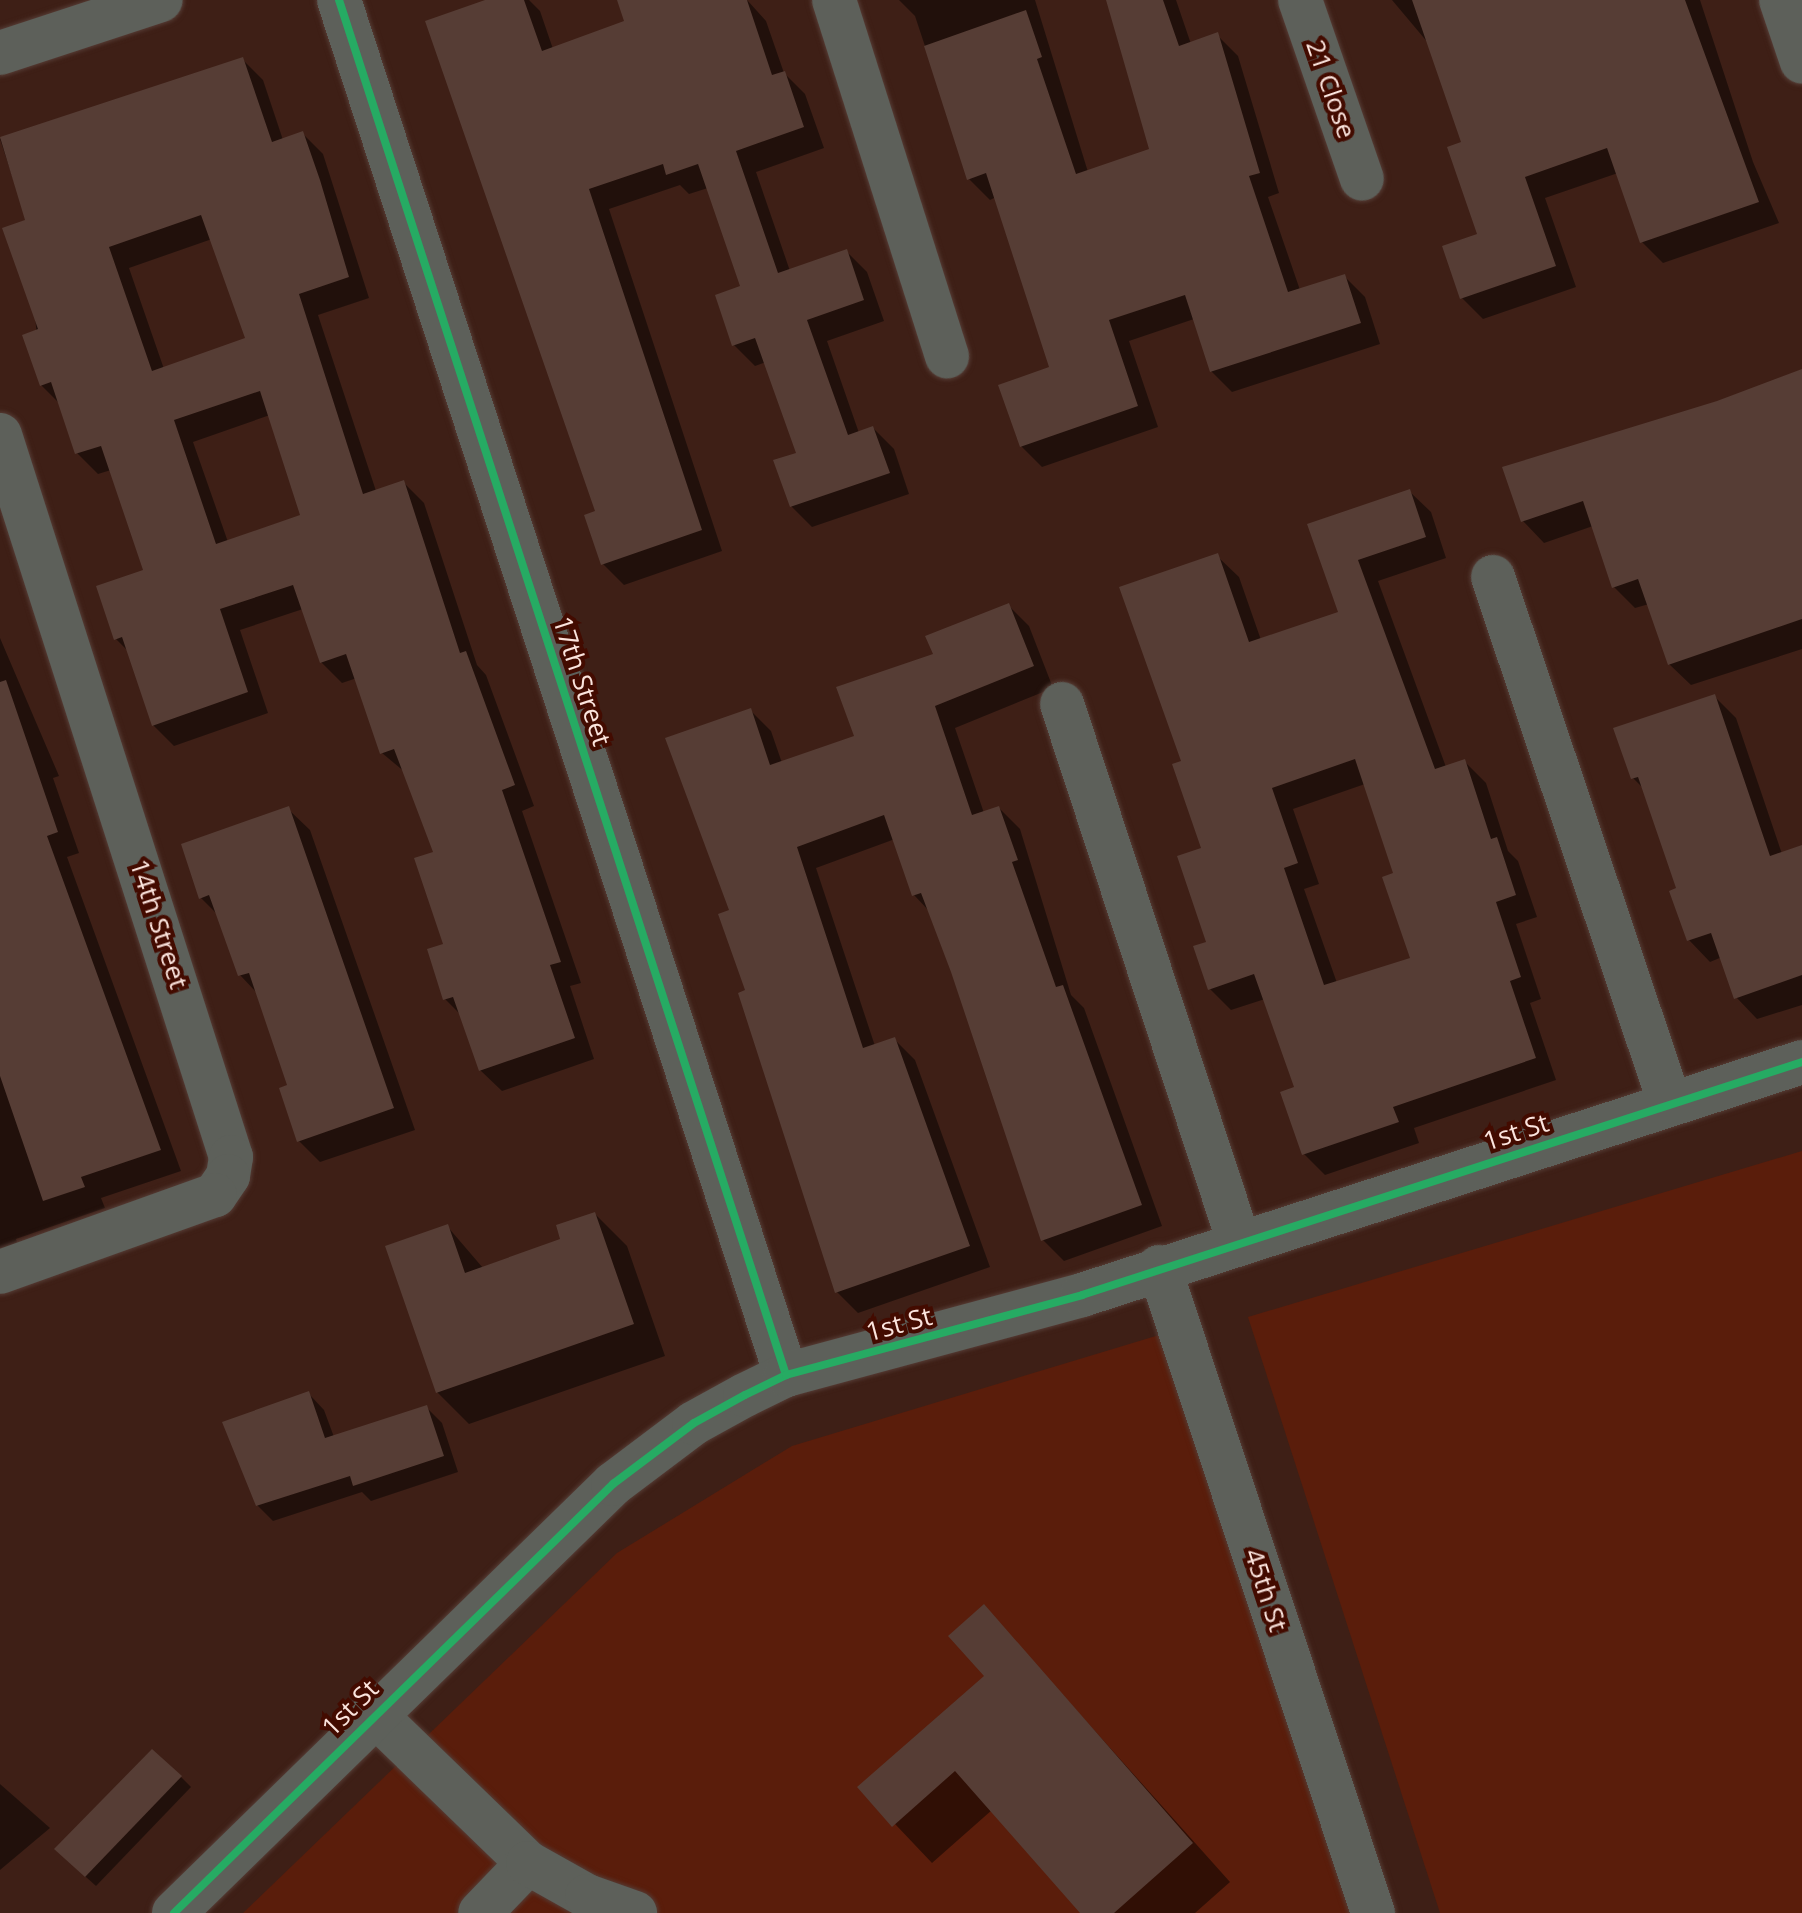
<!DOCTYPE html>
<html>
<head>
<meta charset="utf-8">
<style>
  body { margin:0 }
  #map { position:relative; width:1802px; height:1913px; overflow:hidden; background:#3e1f16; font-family:"Open Sans",sans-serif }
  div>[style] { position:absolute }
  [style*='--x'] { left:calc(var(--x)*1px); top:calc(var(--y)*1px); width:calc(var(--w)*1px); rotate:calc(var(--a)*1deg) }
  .built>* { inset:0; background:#5a1d0b }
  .shadow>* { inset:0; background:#0007 }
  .building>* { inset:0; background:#563d35 }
  .roads { filter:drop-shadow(0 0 2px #553c35) drop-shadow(0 0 2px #553c35) }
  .minor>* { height:44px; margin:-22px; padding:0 22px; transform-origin:22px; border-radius:22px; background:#5d605a }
  .cycleway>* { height:8px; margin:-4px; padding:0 4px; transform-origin:4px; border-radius:4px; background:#26ab63 }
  span { translate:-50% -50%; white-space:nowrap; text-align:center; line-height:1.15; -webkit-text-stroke:8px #430b00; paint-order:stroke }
  .street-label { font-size:26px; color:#fbe4dd }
</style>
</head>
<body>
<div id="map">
  <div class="built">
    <i style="clip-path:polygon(1802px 1151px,1802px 1913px,1440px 1913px,1248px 1317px)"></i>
    <i style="clip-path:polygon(1189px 1326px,1379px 1913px,243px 1913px,617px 1553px,792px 1446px)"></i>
  </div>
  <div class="shadow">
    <i style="clip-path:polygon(491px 0,529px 0,540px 11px,553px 49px,627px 22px,619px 0,747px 0,766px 21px,784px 73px,805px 94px,824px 148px,756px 172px,790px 271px,846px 251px,867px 272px,884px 321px,827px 341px,859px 433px,873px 428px,894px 449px,909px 494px,812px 527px,791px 506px,798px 454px,766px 362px,755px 366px,734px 345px,742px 288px,708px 188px,689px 194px,680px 185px,609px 209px,722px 551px,624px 585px,603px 564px,597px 512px)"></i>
    <i style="clip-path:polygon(899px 0,1035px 0,1088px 172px,1152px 150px,1108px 0,1176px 0,1191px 44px,1217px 35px,1238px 56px,1279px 193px,1268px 197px,1300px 290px,1344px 276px,1365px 297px,1380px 344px,1232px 392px,1211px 371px,1194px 319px,1129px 341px,1158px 427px,1042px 467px,1021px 446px,1051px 369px,996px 197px,990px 200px,969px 179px,915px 16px)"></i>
    <i style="clip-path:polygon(1392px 0,1700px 0,1753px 162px,1779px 223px,1663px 263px,1642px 242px,1618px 173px,1545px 198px,1576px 287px,1483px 319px,1461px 297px,1480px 236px,1463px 144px,1429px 44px)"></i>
    <i style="clip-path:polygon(evenodd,242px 59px,263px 80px,283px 140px,302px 133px,323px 154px,369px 298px,318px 315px,376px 491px,403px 482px,424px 503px,477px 665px,486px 675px,534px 806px,522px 811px,581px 983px,570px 986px,594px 1059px,502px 1091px,480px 1070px,462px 1016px,445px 999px,446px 945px,435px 853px,406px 773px,382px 753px,357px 678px,342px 683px,321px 662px,303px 609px,240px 630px,268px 713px,174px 746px,153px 725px,128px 651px,116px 639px,146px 571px,111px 470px,98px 474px,77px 453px,60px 404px,41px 385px,27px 221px,0 139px,242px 59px,212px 239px,247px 340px,164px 369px,129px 268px,212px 239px,242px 59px,270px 415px,302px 517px,228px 542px,193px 442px,270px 415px)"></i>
    <i style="clip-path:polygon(1802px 371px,1802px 649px,1691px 685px,1669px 664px,1649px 604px,1635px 608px,1614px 587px,1593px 526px,1544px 543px,1523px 521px,1505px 468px,1718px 403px)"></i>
    <i style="clip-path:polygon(evenodd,1409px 491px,1431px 512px,1446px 558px,1378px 581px,1446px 767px,1464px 761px,1486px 783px,1508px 851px,1518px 861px,1537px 917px,1516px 924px,1541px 999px,1530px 1003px,1556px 1080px,1414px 1128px,1419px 1143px,1325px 1175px,1304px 1154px,1296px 1089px,1265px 999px,1231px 1010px,1210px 989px,1203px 849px,1184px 762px,1217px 556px,1239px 577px,1261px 640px,1340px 613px,1310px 525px,1409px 491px,1365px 784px,1395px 875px,1413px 959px,1337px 983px,1304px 889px,1319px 884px,1293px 809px,1365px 784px)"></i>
    <i style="clip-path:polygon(1008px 605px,1029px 626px,1053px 688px,955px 728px,984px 813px,999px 808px,1020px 829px,1071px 995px,1084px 1008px,1162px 1226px,1064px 1261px,1043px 1240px,953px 971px,930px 912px,914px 895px,895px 839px,816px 868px,875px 1046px,894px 1039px,915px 1060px,990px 1267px,858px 1313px,837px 1292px,747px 992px,731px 912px,750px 710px,771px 731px,782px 763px,857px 737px,935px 655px)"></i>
    <i style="clip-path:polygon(0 638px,59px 776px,53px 778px,79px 853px,67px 857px,181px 1171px,101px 1198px,105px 1208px,16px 1239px,19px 1248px,0 1254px)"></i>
    <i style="clip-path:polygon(1714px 696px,1736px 718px,1782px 854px,1802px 847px,1802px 1005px,1757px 1019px,1736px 997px,1722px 957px,1710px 962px,1689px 940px,1678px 890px,1645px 790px,1633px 778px)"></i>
    <i style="clip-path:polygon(288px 809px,310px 830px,415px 1130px,320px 1162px,299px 1141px,290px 1086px,258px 994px,240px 975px,218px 915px,201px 898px)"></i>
    <i style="clip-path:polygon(595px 1214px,627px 1246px,665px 1356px,469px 1424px,437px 1392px,447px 1226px,483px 1268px,563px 1240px)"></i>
    <i style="clip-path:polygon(309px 1394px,324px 1410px,334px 1437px,426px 1407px,442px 1423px,458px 1472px,371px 1501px,362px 1492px,273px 1521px,257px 1505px)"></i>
    <i style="clip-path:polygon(984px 1607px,1230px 1882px,1195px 1913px,1083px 1913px,992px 1810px,932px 1863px,860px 1787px,986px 1676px)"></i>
    <i style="clip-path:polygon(181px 1777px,191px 1787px,96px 1886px,67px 1860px)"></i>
    <i style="clip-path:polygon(0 1784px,50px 1828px,0 1870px)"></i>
  </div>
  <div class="building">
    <i style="clip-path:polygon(485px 0,524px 0,542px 51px,624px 21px,617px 0,747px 0,772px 75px,785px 71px,804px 127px,736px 151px,778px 273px,847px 249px,864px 300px,807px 320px,848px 435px,873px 426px,890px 473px,790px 507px,773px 460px,796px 453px,755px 338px,732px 346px,715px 295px,740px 286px,698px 164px,666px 175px,663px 164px,589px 189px,702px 530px,601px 565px,584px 515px,595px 511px,425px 21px)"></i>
    <i style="clip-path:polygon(1106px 0,1163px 0,1179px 46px,1218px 32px,1260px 173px,1249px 176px,1288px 292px,1345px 274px,1361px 323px,1210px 372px,1185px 295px,1109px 320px,1138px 406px,1020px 447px,998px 385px,1049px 367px,986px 173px,967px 180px,924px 46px,1026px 10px,1042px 57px,1037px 59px,1076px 174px,1149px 149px)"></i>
    <i style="clip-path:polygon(1412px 0,1685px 0,1759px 202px,1640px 243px,1607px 148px,1525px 177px,1556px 266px,1460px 299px,1442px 246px,1477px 234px,1447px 147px,1461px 142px)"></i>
    <i style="clip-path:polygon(evenodd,243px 57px,272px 142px,303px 131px,320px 180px,349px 277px,299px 294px,363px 494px,404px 480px,460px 653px,466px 651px,515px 785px,502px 790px,561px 962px,550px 965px,575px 1038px,479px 1071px,453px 997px,443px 1000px,427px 949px,443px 944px,414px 858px,433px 852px,394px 749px,380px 754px,346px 654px,320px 663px,293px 585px,220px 609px,248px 692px,152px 726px,122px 637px,114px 640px,96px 586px,143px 570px,101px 446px,75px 454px,51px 382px,40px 386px,22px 335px,38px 329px,2px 228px,25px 220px,0 137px,243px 57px,201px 215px,245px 338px,152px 371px,109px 247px,201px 215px,243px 57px,260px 391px,300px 515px,216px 544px,174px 420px,260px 391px)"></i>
    <i style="clip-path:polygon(1802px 369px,1802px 619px,1668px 665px,1638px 579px,1612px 588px,1583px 501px,1521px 522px,1502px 467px,1717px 401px)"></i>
    <i style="clip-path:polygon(evenodd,1410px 489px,1426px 537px,1358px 560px,1435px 769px,1465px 759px,1491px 839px,1497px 837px,1516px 895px,1496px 902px,1521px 977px,1510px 981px,1536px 1058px,1393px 1107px,1399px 1122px,1302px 1155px,1280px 1092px,1294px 1087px,1254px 974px,1208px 990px,1193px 946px,1206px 942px,1177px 856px,1201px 848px,1172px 764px,1181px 761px,1119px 587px,1218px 553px,1249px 642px,1338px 612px,1307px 524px,1410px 489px,1355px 759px,1393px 873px,1382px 877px,1410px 958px,1324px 985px,1284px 868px,1298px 863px,1272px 788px,1355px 759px)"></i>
    <i style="clip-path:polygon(1009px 603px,1034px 666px,935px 706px,972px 815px,999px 806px,1018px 860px,1012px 862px,1056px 987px,1063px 985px,1142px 1205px,1041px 1241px,951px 972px,921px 893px,912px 896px,884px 815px,797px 847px,863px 1048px,895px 1037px,970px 1246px,835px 1293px,738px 993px,745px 990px,718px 914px,729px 910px,665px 738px,751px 708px,770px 765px,854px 736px,836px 687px,933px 654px,925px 636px)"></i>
    <i style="clip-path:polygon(6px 680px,58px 832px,47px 836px,161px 1150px,81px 1177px,85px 1187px,43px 1201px,0 1076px,0 682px)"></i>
    <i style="clip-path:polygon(1715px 694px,1770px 856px,1802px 845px,1802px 975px,1734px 999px,1711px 933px,1687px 941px,1669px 891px,1676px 888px,1638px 777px,1631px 779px,1613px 728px)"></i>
    <i style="clip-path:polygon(289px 806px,394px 1108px,297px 1142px,279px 1088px,287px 1085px,249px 973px,238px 976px,209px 895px,199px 899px,181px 844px)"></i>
    <i style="clip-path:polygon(595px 1212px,634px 1324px,436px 1393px,385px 1246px,448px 1224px,465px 1273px,560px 1239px,556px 1225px)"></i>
    <i style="clip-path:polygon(309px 1391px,325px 1438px,427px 1405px,444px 1456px,353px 1486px,350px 1476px,256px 1506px,222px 1422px)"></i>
    <i style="clip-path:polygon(984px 1604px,1193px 1843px,1114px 1913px,1080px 1913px,955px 1771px,892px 1827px,857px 1787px,984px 1676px,948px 1636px)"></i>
    <i style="clip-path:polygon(152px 1749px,182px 1776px,85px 1877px,54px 1849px)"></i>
  </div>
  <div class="roads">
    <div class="minor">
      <i style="--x:339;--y:0;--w:1446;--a:71.99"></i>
      <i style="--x:834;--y:0;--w:374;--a:72.4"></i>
      <i style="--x:1300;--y:0;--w:189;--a:70.9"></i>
      <i style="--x:1781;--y:0;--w:65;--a:71.3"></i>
      <i style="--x:0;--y:53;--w:169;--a:-18.2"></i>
      <i style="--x:0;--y:435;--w:758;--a:72.26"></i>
      <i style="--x:231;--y:1157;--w:19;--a:99"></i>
      <i style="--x:228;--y:1176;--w:23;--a:124"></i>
      <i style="--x:215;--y:1195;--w:228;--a:160.3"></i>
      <i style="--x:1493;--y:577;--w:556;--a:71.43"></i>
      <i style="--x:1062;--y:704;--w:566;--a:71.79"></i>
      <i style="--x:1159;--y:1267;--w:681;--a:71.67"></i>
      <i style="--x:373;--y:1713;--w:216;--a:44.1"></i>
      <i style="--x:528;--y:1863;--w:69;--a:133.8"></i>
      <i style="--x:528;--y:1863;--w:68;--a:29.2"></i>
      <i style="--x:587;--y:1896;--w:51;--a:19.5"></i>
      <i style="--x:174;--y:1913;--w:614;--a:-44.34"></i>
      <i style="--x:613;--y:1484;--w:101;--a:-37"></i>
      <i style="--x:694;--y:1423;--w:58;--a:-28.8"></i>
      <i style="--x:745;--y:1395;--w:46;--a:-26"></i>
      <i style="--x:786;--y:1375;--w:307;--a:-15.1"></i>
      <i style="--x:1082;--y:1295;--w:757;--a:-17.93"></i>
    </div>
  </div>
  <div class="cycleway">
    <i style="--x:339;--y:0;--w:1446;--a:71.99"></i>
    <i style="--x:174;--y:1913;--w:614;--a:-44.34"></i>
    <i style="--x:613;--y:1484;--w:101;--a:-37"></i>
    <i style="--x:694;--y:1423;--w:58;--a:-28.8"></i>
    <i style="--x:745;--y:1395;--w:46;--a:-26"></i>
    <i style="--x:786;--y:1375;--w:307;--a:-15.1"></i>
    <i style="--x:1082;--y:1295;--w:757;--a:-17.93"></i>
  </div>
  <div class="street-label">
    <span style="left:1331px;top:89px;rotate:71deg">21 Close</span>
    <span style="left:582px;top:681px;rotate:72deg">17th Street</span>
    <span style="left:159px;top:924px;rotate:72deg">14th Street</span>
    <span style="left:1516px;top:1132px;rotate:-18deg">1st St</span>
    <span style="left:899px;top:1324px;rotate:-15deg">1st St</span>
    <span style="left:1266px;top:1590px;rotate:72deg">45th St</span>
    <span style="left:350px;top:1708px;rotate:-45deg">1st St</span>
  </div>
</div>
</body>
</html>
